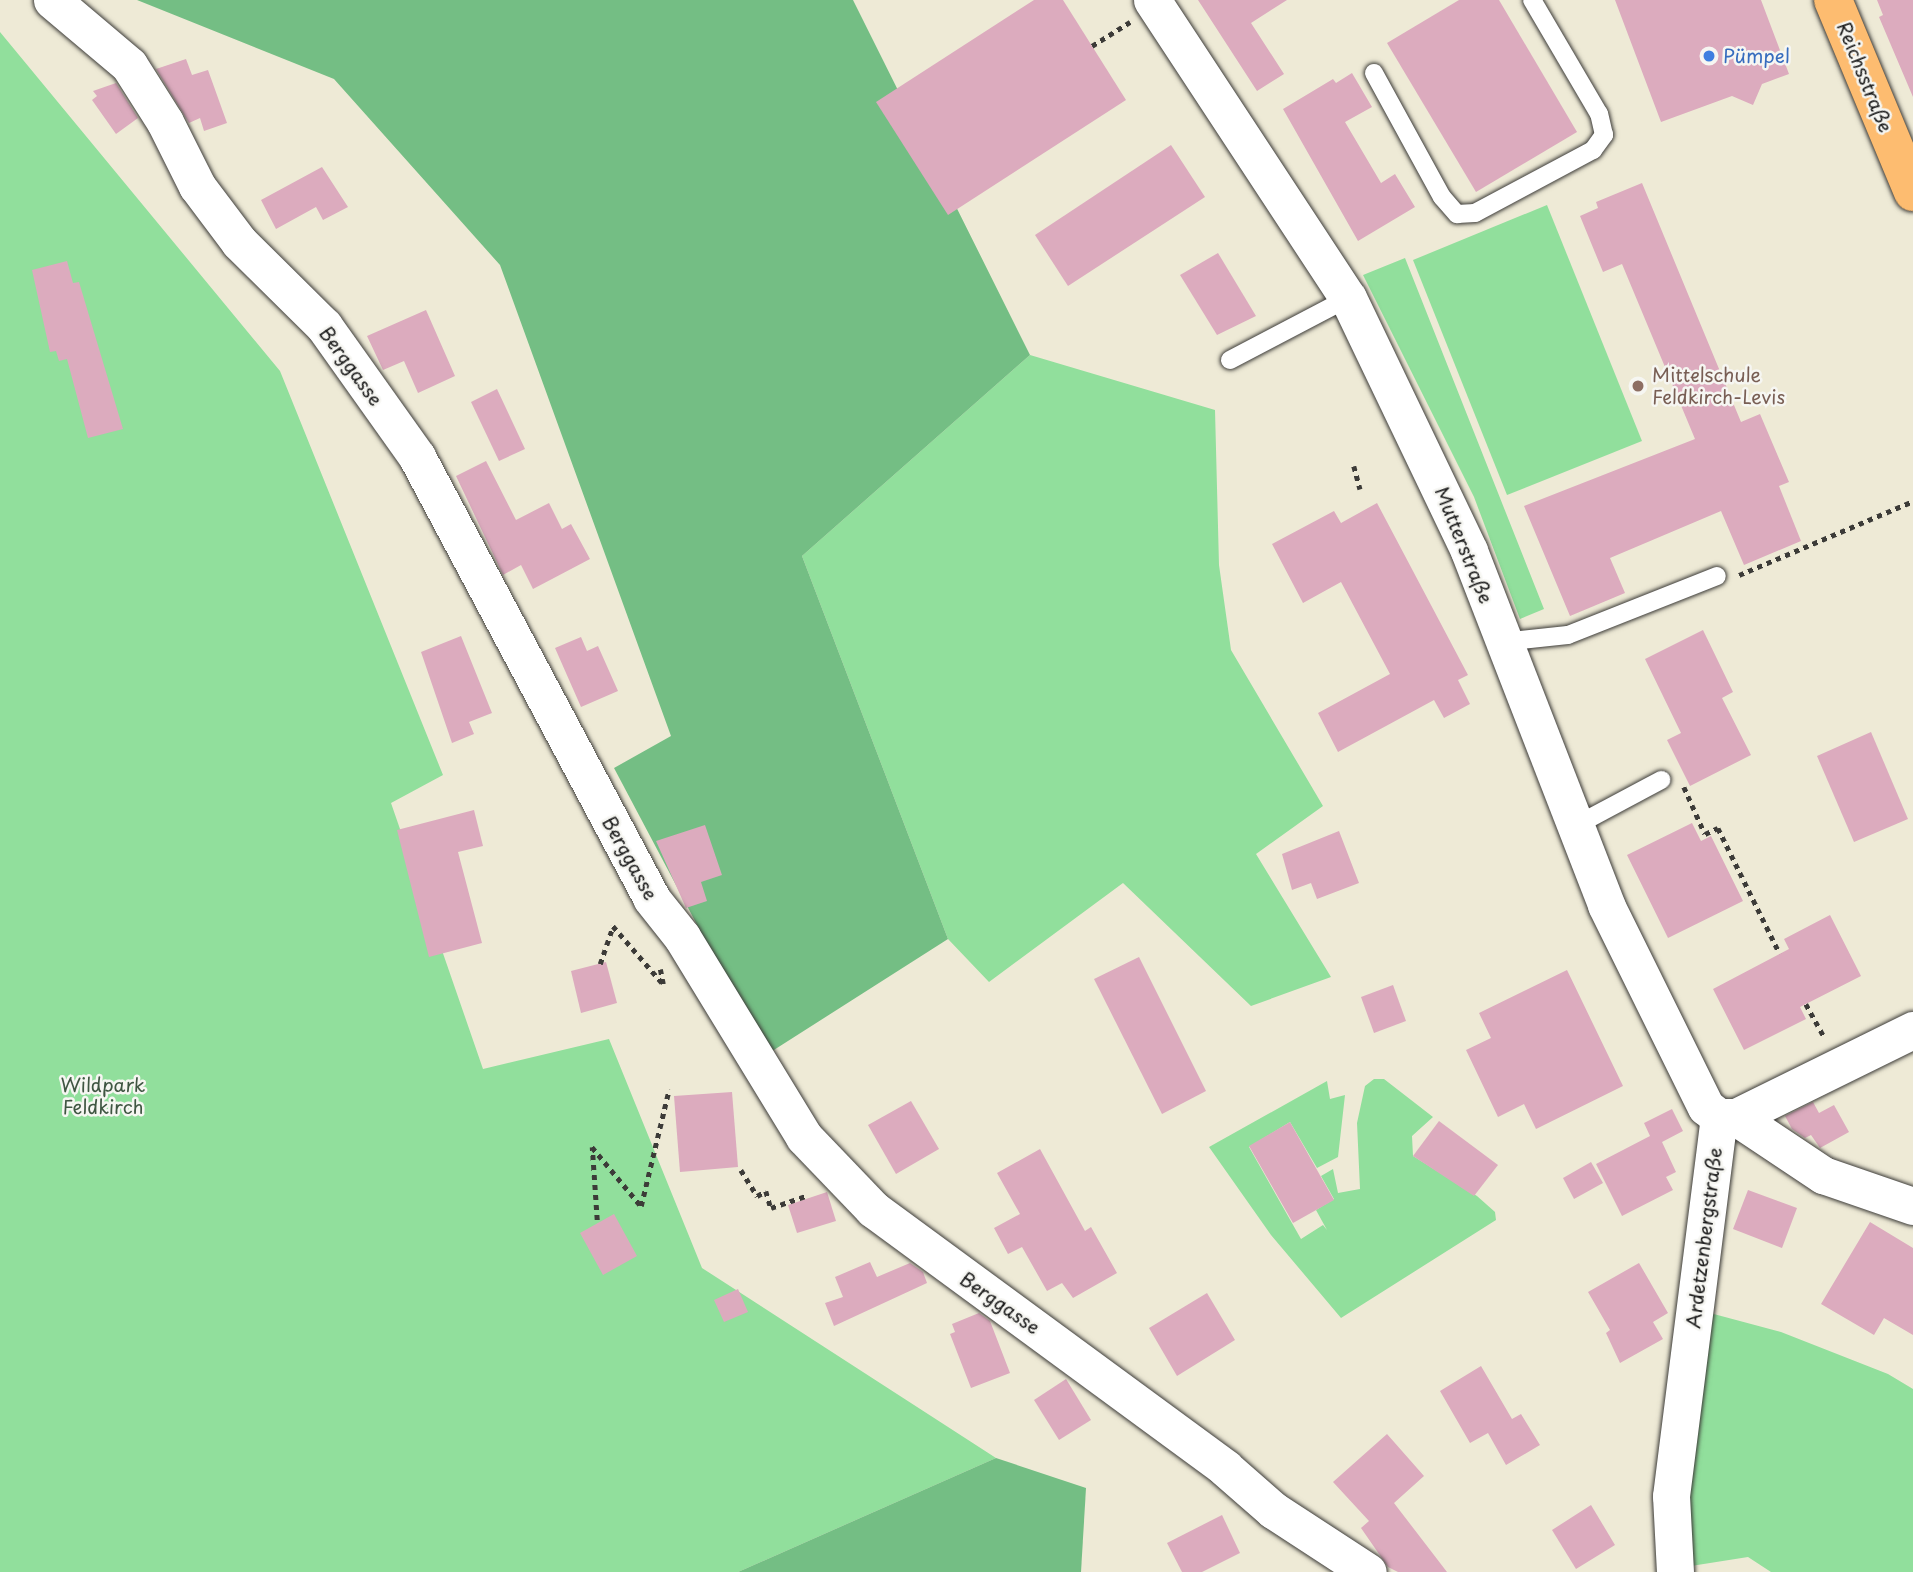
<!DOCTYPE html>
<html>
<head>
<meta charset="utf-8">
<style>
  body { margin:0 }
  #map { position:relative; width:1913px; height:1572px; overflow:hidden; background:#eeead6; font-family:"Playpen Sans",sans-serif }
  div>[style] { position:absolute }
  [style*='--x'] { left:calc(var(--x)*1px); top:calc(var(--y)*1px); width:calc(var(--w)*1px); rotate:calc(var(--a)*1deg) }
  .green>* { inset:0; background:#91df9c }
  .forest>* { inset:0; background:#74be84 }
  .building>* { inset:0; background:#dcabbe }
  .path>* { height:4.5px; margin-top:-2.25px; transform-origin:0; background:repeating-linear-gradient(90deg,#3c3b38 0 5px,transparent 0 10px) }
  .roads { filter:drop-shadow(0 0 2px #3c3b38) drop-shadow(0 0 2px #3c3b38) }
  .service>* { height:18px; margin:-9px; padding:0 9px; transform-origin:9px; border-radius:9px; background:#fff }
  .minor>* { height:37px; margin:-18.5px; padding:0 18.5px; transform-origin:18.5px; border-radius:18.5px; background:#fff }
  .primary>* { height:38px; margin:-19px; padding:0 19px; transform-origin:19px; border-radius:19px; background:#fdbc70 }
  .dots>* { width:19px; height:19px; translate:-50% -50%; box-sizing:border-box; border:4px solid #f6f6f2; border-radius:50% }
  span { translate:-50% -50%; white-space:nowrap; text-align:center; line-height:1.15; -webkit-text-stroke:5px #f6f6f2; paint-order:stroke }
  .shop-label { font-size:19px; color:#366cbe }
  .left { translate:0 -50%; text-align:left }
  .street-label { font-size:19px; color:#1c1c1c }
  .education-label { font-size:19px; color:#785e54 }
  .park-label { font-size:19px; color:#3f5642 }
</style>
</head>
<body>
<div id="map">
  <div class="green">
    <i style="clip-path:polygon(0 32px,280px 371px,443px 775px,391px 803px,483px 1069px,609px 1039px,702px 1268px,996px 1458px,738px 1572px,0 1572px)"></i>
    <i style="clip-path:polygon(1547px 205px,1642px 441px,1507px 495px,1413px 260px)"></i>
    <i style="clip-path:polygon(1405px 258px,1544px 609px,1520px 619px,1474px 497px,1363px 275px)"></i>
    <i style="clip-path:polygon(1030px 355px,1215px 410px,1219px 565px,1231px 650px,1323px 806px,1256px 854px,1331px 977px,1251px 1006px,1123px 883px,989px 982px,948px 939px,802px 556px)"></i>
    <i style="clip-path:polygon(1374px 1079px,1384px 1079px,1433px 1117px,1412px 1136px,1413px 1156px,1477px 1196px,1495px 1212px,1496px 1220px,1341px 1318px,1271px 1235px,1209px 1147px,1327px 1081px,1330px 1099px,1345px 1095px,1338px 1157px,1317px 1168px,1290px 1122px,1249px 1147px,1301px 1239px,1323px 1225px,1327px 1230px,1316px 1210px,1334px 1199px,1321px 1176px,1333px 1169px,1338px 1193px,1360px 1189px,1357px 1123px,1365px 1086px)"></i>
    <i style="clip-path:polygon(1710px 1313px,1781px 1332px,1888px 1374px,1913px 1389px,1913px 1572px,1771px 1572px,1748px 1557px,1691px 1566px,1686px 1523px)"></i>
  </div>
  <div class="forest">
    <i style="clip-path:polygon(137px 0,853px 0,1030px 355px,802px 556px,948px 939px,766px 1055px,614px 768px,671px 736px,500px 265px,334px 79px)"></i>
    <i style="clip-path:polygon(996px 1458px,1086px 1488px,1081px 1572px,738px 1572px)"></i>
  </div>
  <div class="building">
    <i style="clip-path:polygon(1034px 0,1063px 0,1126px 100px,948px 215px,876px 102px)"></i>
    <i style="clip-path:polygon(1198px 0,1287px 0,1251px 23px,1284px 74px,1257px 91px)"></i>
    <i style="clip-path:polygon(1459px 0,1499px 0,1577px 132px,1476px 192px,1387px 43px)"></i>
    <i style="clip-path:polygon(1615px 0,1761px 0,1789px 74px,1762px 84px,1753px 105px,1732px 96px,1661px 122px)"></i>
    <i style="clip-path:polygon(1877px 0,1913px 0,1913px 97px,1879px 17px,1883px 15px)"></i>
    <i style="clip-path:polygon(186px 59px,192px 75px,208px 70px,227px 123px,204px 131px,200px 118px,189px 123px,156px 69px)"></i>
    <i style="clip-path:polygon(1352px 73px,1372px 107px,1345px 122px,1381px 183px,1395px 174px,1415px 207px,1358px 241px,1283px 109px,1333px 79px,1336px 83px)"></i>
    <i style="clip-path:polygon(116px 83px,138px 118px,116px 134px,92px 100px,97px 96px,93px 91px)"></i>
    <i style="clip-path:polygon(1171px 145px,1205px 197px,1068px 286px,1035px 235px)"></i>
    <i style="clip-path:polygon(322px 167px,348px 207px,323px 220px,316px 207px,276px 229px,261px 200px)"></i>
    <i style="clip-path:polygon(1642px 183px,1741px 422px,1760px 414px,1789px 482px,1779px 486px,1801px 541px,1744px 565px,1721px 511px,1610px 558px,1625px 593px,1570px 616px,1524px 506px,1695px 439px,1622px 264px,1603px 272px,1580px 216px,1598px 208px,1596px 202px)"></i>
    <i style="clip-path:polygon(1218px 253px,1256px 316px,1217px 335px,1180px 275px)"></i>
    <i style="clip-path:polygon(67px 261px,73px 283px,79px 282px,123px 429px,88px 438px,67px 359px,59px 361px,56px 351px,50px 352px,32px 270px)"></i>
    <i style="clip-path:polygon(426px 310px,455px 376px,418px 393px,404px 361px,383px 370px,367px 336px)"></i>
    <i style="clip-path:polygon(497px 389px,525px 449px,499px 461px,471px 402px)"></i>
    <i style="clip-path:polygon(486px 461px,516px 520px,549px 503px,562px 529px,571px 524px,590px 559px,533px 589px,521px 565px,503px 575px,456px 476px)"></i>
    <i style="clip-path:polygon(1377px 503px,1468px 675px,1458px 680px,1470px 704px,1444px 718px,1434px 700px,1338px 752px,1318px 713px,1390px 674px,1341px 582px,1303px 603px,1272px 544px,1334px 511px,1341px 523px)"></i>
    <i style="clip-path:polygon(1703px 630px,1733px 692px,1722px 698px,1751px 755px,1690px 786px,1667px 740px,1681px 733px,1645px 659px)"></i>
    <i style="clip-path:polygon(461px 636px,492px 713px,469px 722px,474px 734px,452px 743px,421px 652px)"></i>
    <i style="clip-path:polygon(581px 637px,587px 651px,598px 646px,618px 691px,581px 707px,555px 648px)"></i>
    <i style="clip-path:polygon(1871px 732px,1908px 819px,1854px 842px,1817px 756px)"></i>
    <i style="clip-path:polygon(474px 810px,483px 846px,458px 852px,482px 943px,429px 957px,397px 830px)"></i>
    <i style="clip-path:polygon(1692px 823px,1701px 841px,1711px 836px,1743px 901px,1668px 938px,1627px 855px)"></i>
    <i style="clip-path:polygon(705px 825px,722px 875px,701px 882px,707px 901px,686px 908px,656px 841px)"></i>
    <i style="clip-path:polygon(1339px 831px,1359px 883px,1317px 899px,1311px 883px,1292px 890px,1282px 854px)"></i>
    <i style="clip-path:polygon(1830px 915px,1861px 976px,1800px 1007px,1806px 1019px,1744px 1050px,1713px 989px,1789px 949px,1784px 939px)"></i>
    <i style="clip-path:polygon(1139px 957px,1206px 1091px,1162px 1114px,1094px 979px)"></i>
    <i style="clip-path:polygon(606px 962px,617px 1003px,581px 1013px,571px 971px)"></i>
    <i style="clip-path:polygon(1567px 970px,1623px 1086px,1536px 1129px,1524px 1104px,1498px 1117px,1466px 1050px,1491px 1038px,1479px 1013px)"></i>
    <i style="clip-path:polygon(1393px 985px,1406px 1021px,1374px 1033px,1361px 997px)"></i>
    <i style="clip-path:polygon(732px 1092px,738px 1167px,680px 1172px,674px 1096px)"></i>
    <i style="clip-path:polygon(911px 1101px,939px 1149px,896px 1174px,868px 1125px)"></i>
    <i style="clip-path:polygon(1813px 1102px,1819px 1113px,1834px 1105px,1849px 1132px,1820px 1148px,1811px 1135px,1805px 1138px,1792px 1129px,1785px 1116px)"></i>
    <i style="clip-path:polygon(1672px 1109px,1683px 1131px,1662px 1142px,1676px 1172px,1666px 1177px,1673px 1190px,1622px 1216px,1596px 1164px,1650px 1136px,1644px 1123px)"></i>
    <i style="clip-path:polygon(1439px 1121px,1498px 1165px,1474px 1196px,1413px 1156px)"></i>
    <i style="clip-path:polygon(1290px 1122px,1334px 1200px,1293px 1223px,1249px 1146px)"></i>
    <i style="clip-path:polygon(1040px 1149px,1085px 1231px,1091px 1227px,1117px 1273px,1073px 1298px,1062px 1283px,1047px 1291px,1022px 1247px,1008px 1254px,994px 1228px,1020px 1214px,997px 1173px)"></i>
    <i style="clip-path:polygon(1591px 1162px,1603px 1183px,1574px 1199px,1563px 1178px)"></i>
    <i style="clip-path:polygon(1748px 1190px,1797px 1208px,1782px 1248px,1733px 1229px)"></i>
    <i style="clip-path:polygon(827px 1192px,836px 1221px,797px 1233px,788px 1205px)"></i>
    <i style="clip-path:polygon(614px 1214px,637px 1256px,603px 1275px,580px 1233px)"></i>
    <i style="clip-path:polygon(1870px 1222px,1913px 1248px,1913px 1335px,1884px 1318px,1874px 1335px,1821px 1304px)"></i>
    <i style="clip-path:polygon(870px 1262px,877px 1277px,910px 1263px,923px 1272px,927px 1283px,834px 1326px,825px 1303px,843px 1297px,835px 1277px)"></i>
    <i style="clip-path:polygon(1639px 1263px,1668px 1313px,1653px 1322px,1663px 1339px,1620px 1363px,1606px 1333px,1610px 1330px,1588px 1292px)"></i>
    <i style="clip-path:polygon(738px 1289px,748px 1312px,724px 1322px,714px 1300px)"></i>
    <i style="clip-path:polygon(1207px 1293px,1235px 1340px,1177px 1376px,1149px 1328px)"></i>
    <i style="clip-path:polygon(979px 1313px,990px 1321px,1010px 1373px,971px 1388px,950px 1334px,955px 1332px,952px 1324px)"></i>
    <i style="clip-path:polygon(1481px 1366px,1512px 1419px,1521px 1414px,1540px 1445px,1506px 1465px,1488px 1433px,1470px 1443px,1440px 1391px)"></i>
    <i style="clip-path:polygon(1066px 1379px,1091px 1420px,1059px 1440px,1034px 1400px)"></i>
    <i style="clip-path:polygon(1387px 1434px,1424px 1476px,1394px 1503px,1447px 1572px,1398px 1572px,1388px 1567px,1361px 1528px,1369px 1521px,1333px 1482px)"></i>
    <i style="clip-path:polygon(1591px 1505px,1615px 1545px,1576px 1569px,1552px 1530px)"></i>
    <i style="clip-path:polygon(1222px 1515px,1240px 1553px,1202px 1572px,1182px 1572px,1167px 1543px)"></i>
  </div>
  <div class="path">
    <i style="--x:1092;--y:46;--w:45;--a:-32.3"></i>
    <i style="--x:1354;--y:466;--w:24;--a:75"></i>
    <i style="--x:1739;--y:575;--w:189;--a:-23"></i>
    <i style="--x:1684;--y:787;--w:51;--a:65.9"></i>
    <i style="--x:1705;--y:834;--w:14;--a:-25"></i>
    <i style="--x:1718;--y:828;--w:140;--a:63.8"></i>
    <i style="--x:600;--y:964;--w:40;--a:-71.1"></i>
    <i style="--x:613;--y:926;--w:77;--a:49.2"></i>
    <i style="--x:663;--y:984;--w:15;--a:-101"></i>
    <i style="--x:1806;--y:1004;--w:38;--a:61"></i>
    <i style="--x:741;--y:1170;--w:31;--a:58"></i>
    <i style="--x:757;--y:1196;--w:10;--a:-29"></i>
    <i style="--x:766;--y:1191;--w:18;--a:74"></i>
    <i style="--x:771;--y:1208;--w:37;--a:-19"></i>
    <i style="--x:597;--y:1220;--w:73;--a:-93.9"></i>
    <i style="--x:592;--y:1147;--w:77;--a:50.3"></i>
    <i style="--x:641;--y:1206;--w:120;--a:-76.5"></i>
  </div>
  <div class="roads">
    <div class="service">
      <i style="--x:1374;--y:73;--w:141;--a:61.3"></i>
      <i style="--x:1442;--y:197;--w:23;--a:49"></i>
      <i style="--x:1457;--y:214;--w:18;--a:-3"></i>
      <i style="--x:1475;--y:213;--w:134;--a:-28.1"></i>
      <i style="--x:1593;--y:150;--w:19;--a:-54"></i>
      <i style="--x:1604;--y:135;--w:22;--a:-103"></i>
      <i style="--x:1599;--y:114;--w:132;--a:-120.4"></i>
      <i style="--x:1230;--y:360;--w:133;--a:-27.7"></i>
      <i style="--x:1502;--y:642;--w:66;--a:-6.1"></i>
      <i style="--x:1568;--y:635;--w:160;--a:-21.6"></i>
      <i style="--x:1575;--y:826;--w:98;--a:-28.1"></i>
    </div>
    <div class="minor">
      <i style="--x:52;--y:0;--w:101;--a:40.2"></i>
      <i style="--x:129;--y:65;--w:67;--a:57.7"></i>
      <i style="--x:165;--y:122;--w:72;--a:63.4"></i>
      <i style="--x:197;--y:186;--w:70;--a:53.1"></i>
      <i style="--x:239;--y:242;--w:120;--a:44.7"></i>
      <i style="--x:324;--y:326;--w:161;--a:54.6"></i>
      <i style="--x:417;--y:457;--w:499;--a:62"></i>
      <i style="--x:651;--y:898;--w:50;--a:51.5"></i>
      <i style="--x:682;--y:937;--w:234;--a:58.6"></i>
      <i style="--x:804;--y:1137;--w:100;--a:46.2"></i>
      <i style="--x:873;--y:1209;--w:437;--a:36.3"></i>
      <i style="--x:1225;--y:1468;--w:64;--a:41.2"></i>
      <i style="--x:1273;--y:1510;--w:113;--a:33.1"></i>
      <i style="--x:1152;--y:0;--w:357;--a:56.7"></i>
      <i style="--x:1348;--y:298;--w:280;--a:64.4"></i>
      <i style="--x:1469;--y:551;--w:380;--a:68.8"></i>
      <i style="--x:1606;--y:905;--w:225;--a:63.7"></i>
      <i style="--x:1706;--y:1107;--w:16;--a:38"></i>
      <i style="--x:1719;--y:1117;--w:17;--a:0"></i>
      <i style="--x:1736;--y:1117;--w:197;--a:-26.2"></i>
      <i style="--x:1736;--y:1117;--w:105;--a:33.7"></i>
      <i style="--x:1823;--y:1175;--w:95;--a:19"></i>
      <i style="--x:1675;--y:1572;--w:76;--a:-93"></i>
      <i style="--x:1671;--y:1496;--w:382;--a:-82.8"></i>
    </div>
    <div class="primary">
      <i style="--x:1833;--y:0;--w:208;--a:67.4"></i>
    </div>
  </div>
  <div class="dots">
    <i style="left:1709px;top:56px;background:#3f7fe0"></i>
    <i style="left:1638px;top:386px;background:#8d6e63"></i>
  </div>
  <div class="shop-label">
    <span class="left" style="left:1723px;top:56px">Pümpel</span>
  </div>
  <div class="street-label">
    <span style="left:1865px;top:77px;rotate:68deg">Reichsstraße</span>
    <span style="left:351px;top:366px;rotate:54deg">Berggasse</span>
    <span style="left:1464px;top:545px;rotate:68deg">Mutterstraße</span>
    <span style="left:630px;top:858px;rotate:61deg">Berggasse</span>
    <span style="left:1704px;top:1238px;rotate:-83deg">Ardetzenbergstraße</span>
    <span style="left:1000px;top:1303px;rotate:35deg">Berggasse</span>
  </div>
  <div class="education-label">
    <span class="left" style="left:1652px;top:386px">Mittelschule<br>Feldkirch-Levis</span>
  </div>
  <div class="park-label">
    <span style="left:103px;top:1096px">Wildpark<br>Feldkirch</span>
  </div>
</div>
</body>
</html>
